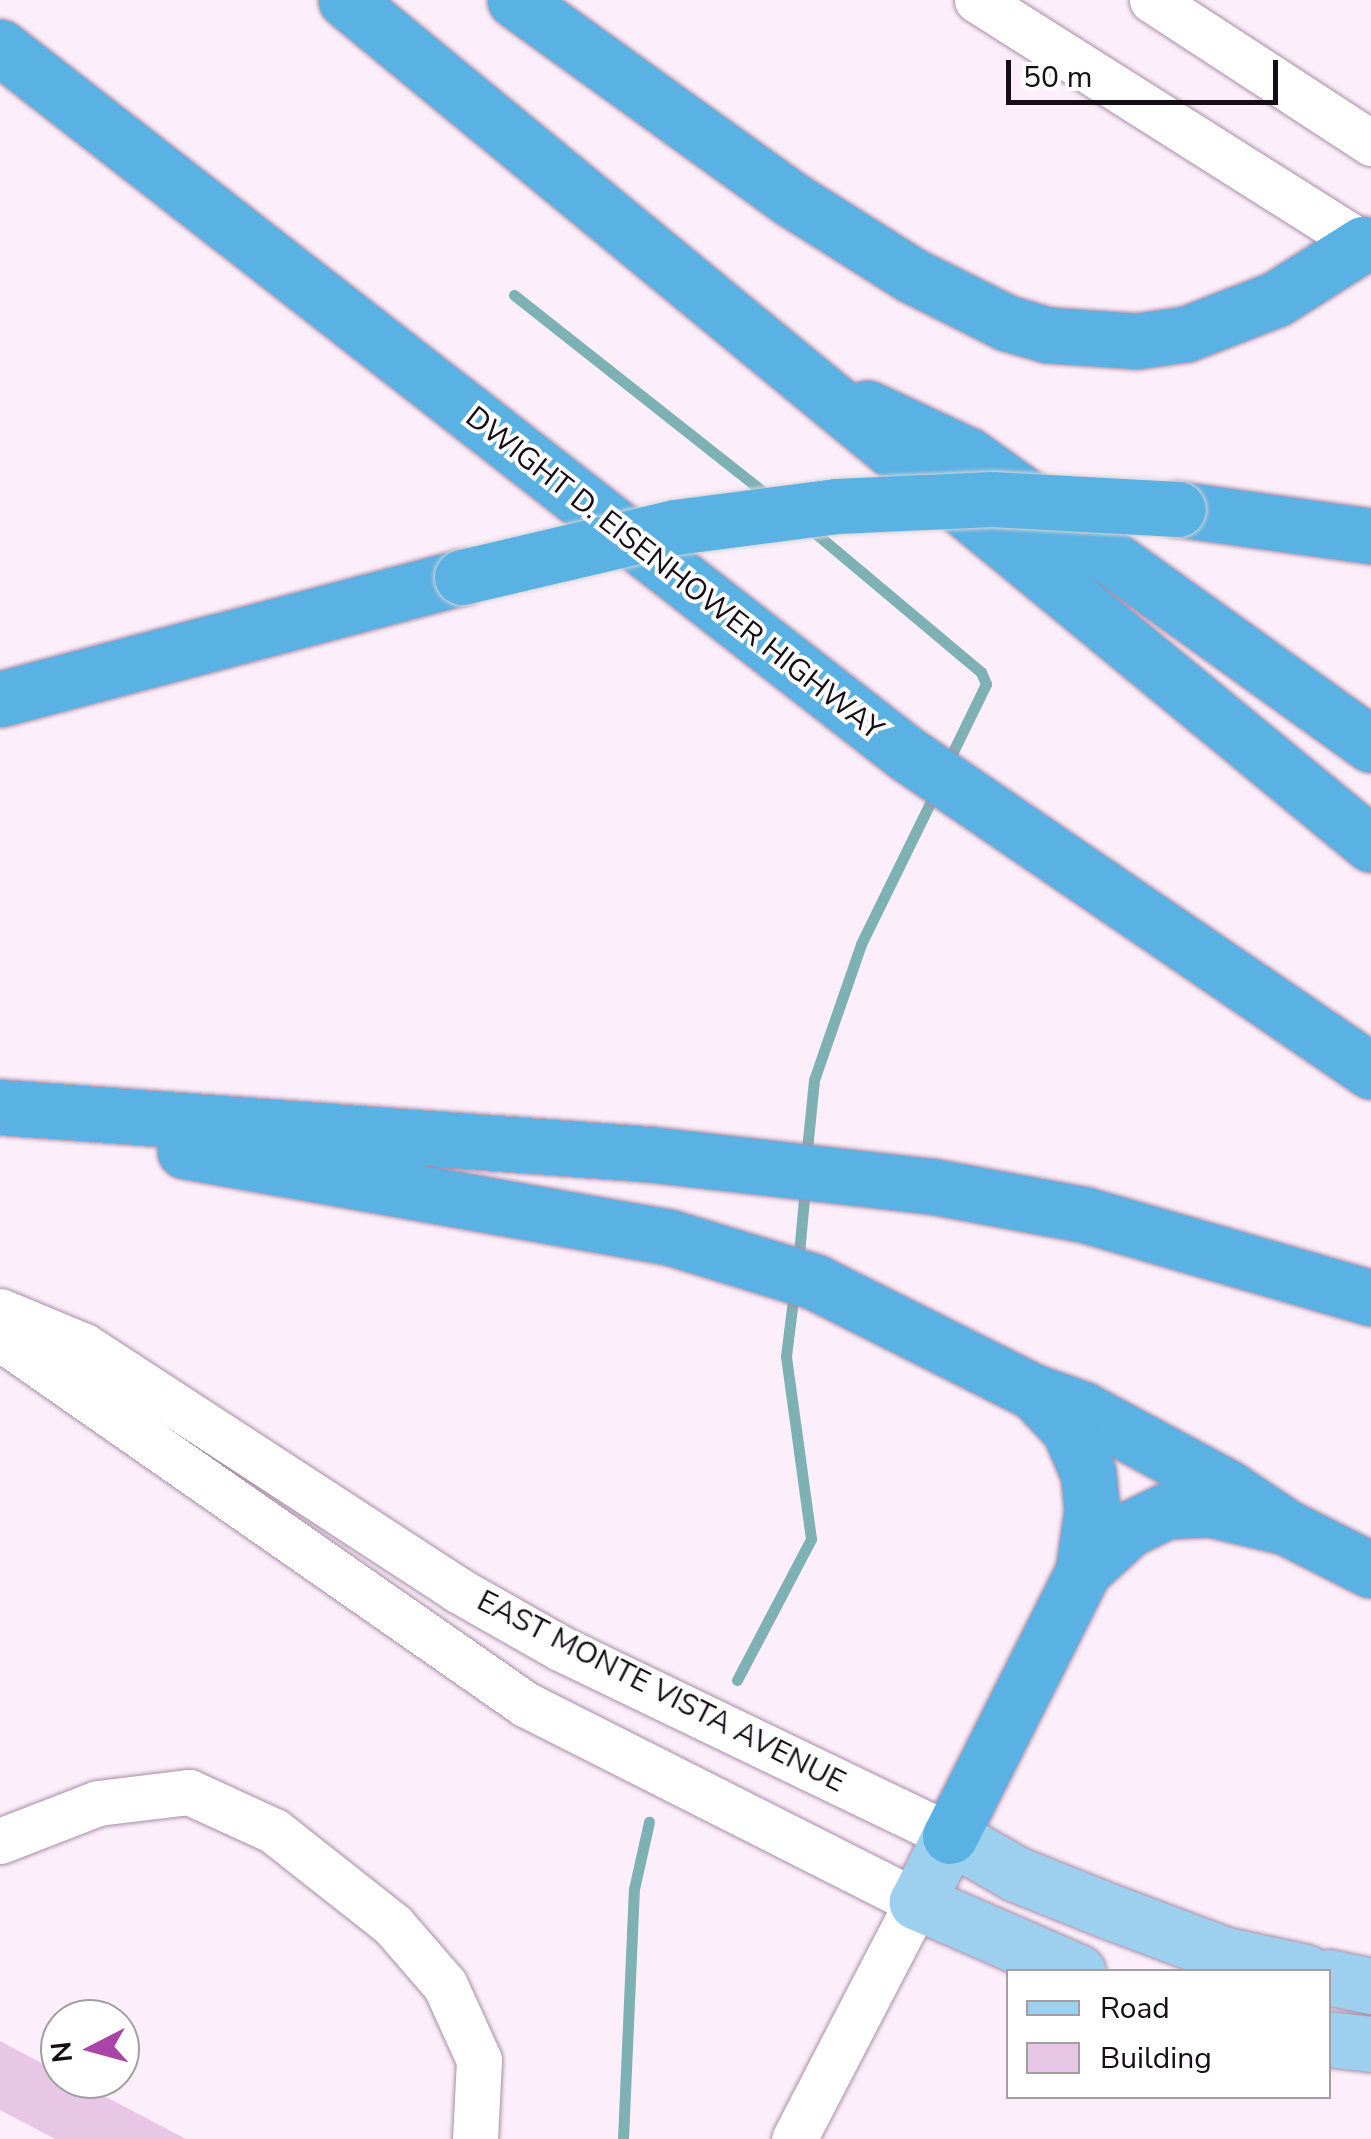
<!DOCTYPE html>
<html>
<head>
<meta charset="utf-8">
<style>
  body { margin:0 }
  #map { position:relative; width:1371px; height:2139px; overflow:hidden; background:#fceffb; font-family:"Nunito Sans",sans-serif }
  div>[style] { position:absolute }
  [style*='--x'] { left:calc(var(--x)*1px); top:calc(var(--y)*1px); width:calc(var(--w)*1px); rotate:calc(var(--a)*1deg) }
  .stream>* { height:11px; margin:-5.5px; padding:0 5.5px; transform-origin:5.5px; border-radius:5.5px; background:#7eb1b4 }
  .building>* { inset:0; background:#e8c7e6 }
  .roads { filter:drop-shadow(0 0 2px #a88da7) drop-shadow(0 0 2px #a88da7) }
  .minor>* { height:45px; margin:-22.5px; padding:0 22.5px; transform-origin:22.5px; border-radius:22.5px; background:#fff }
  .major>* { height:55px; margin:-27.5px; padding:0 27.5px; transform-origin:27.5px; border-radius:27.5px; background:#9cd0ee }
  .highway>* { height:55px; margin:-27.5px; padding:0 27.5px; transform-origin:27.5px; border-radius:27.5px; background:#5ab1e3 }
  .bridges { filter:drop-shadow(0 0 2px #d5d3d5) drop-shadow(0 0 2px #d5d3d5) }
  .highway-bridge>* { height:55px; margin:-27.5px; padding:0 27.5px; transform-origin:27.5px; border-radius:27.5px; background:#5ab1e3 }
  span { translate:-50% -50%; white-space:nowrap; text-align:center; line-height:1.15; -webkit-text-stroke:8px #fff; paint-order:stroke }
  .street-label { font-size:30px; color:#160d16 }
  .legend { position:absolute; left:1006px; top:1969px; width:325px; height:130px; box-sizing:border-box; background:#fff; border:2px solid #a29ea2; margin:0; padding:12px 18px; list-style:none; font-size:30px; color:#160d16 }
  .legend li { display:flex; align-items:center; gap:20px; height:50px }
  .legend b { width:50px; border:2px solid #a29ea2 }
  .north { position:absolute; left:40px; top:1999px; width:100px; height:100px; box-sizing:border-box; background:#fff; border:2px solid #a29ea2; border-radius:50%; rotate:264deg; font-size:28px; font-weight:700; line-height:40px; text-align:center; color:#160d16 }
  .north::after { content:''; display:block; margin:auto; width:35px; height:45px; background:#ab44a7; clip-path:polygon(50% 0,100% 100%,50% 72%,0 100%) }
  .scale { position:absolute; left:1006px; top:60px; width:272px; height:45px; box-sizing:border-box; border:5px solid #160d16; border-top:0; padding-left:12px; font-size:30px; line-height:35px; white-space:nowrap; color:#160d16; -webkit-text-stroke:8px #fff; paint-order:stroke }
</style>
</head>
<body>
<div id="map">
  <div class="stream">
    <i style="--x:514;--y:295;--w:326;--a:38.3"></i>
    <i style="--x:808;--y:527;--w:226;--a:40"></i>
    <i style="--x:981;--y:672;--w:13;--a:67"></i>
    <i style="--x:986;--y:684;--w:87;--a:116"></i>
    <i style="--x:806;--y:1159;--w:79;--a:-84.2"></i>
    <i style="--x:814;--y:1080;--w:144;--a:-70.9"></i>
    <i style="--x:861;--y:944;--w:168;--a:-63.9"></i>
    <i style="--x:798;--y:1264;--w:76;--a:-84.7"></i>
    <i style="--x:737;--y:1680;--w:159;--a:-62.3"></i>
    <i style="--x:811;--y:1539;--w:185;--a:-97.8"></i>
    <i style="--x:786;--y:1356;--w:64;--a:-82.9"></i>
    <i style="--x:623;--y:2139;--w:250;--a:-87.5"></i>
    <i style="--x:634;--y:1889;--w:69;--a:-77.4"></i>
  </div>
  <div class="building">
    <i style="clip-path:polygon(0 2041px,60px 2073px,60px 2079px,72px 2079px,186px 2139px,55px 2139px,0 2110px)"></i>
  </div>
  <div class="roads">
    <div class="minor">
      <i style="--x:977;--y:0;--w:466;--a:32.3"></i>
      <i style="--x:1152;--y:0;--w:262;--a:33.1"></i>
      <i style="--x:0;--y:1311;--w:91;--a:22.6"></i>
      <i style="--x:84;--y:1346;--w:447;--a:33.1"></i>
      <i style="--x:458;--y:1590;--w:117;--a:29.6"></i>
      <i style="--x:560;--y:1648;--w:433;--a:25.7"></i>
      <i style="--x:0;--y:1338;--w:640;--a:34.88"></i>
      <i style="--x:525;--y:1704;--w:439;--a:26.8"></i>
      <i style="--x:917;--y:1902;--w:267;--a:117.4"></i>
      <i style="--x:0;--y:1841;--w:105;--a:-21.2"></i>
      <i style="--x:98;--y:1803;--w:92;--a:-6.9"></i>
      <i style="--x:189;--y:1792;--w:94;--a:24.6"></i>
      <i style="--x:274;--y:1831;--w:152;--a:38.3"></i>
      <i style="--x:393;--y:1925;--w:79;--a:49.1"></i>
      <i style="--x:445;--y:1985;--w:82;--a:65.6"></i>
      <i style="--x:479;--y:2060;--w:79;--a:92.9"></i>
    </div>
    <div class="major">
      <i style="--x:1078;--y:1972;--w:176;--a:-156.5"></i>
      <i style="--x:917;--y:1902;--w:74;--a:-63.4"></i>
      <i style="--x:950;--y:1836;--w:76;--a:29.9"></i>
      <i style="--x:1016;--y:1874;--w:97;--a:21.8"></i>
      <i style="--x:1106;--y:1910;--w:128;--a:20.6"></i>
      <i style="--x:1226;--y:1955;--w:81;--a:12.1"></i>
      <i style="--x:1328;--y:1977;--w:44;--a:11.8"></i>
      <i style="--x:1328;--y:2039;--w:43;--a:6.6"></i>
    </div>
    <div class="highway">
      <i style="--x:346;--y:0;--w:1328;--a:39.47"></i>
      <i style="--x:515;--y:0;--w:340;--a:35.8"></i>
      <i style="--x:791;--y:199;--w:142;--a:32.3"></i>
      <i style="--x:911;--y:275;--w:107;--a:26.6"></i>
      <i style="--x:1007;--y:323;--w:43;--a:16.3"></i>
      <i style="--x:1048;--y:335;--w:89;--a:3.9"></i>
      <i style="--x:1137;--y:341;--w:49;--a:-8.1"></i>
      <i style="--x:1186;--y:334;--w:97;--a:-21.3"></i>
      <i style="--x:1276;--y:299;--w:103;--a:-32.3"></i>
      <i style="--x:0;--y:47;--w:1150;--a:37.94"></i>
      <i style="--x:907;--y:754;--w:562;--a:34.34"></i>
      <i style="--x:867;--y:408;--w:111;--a:25"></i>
      <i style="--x:968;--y:455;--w:496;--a:35.7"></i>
      <i style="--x:1178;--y:509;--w:195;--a:8"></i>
      <i style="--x:0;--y:699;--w:478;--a:-14.8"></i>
      <i style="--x:0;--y:1107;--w:650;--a:4.15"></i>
      <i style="--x:648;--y:1154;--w:285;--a:6.5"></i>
      <i style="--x:931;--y:1186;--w:158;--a:10.6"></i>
      <i style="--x:1086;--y:1215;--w:297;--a:16.2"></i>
      <i style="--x:185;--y:1151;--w:492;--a:10.1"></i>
      <i style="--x:669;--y:1237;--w:153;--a:17.1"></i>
      <i style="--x:815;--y:1282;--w:245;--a:26.7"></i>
      <i style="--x:1034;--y:1392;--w:51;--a:19.5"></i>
      <i style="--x:1082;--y:1409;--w:166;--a:28.4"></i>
      <i style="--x:1228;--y:1488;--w:70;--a:33.9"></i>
      <i style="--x:1083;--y:1571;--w:62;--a:-42.4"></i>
      <i style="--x:1129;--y:1529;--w:41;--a:-25.9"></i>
      <i style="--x:1166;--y:1511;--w:44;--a:-2.6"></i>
      <i style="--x:1210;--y:1509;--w:78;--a:13.3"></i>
      <i style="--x:1286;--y:1527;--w:95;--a:26.8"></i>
      <i style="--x:950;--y:1836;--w:297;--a:-63.3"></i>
      <i style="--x:1083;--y:1571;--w:62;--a:-81.6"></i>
      <i style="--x:1092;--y:1510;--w:37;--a:-96"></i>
      <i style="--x:1088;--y:1473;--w:48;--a:-113.4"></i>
      <i style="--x:1069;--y:1429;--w:48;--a:-133.3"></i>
    </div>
  </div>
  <div class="bridges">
    <div class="highway-bridge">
      <i style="--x:462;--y:577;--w:219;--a:-13.2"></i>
      <i style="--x:675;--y:527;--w:163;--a:-7.4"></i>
      <i style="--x:837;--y:506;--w:155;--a:-2.6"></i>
      <i style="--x:992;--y:499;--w:186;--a:3.1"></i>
    </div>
  </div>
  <div class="street-label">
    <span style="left:674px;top:574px;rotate:38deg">DWIGHT D. EISENHOWER HIGHWAY</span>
    <span style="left:661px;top:1692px;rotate:27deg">EAST MONTE VISTA AVENUE</span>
  </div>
  <ul class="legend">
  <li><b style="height:12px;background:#9cd0ee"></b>Road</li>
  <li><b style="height:28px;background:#e8c7e6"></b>Building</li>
  </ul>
  <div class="north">N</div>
  <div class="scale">50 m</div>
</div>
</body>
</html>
